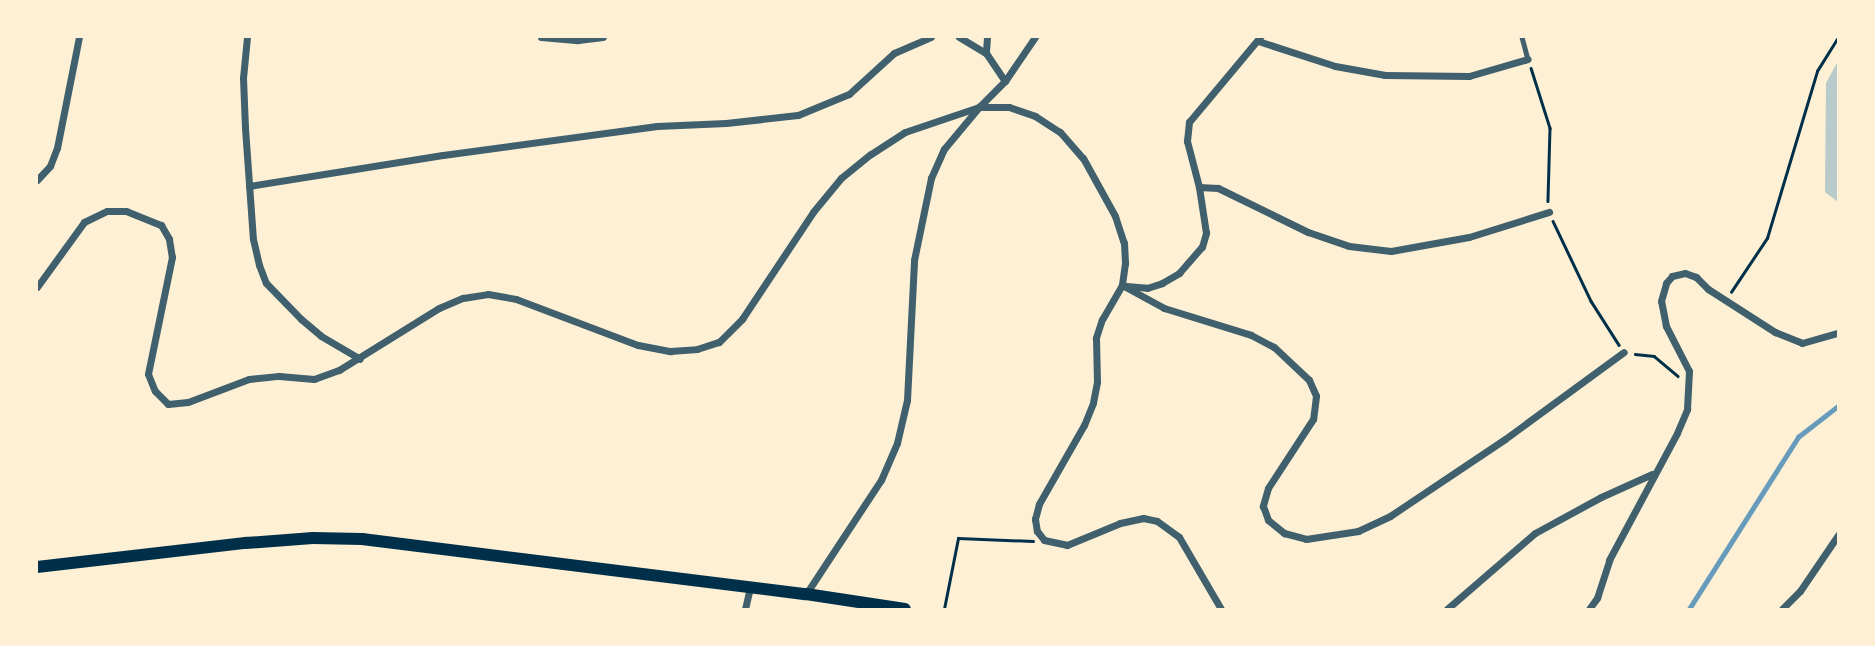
<!DOCTYPE html>
<html>
<head>
<meta charset="utf-8">
<style>
  body { margin:0 }
  #map { position:relative; width:1875px; height:646px; overflow:hidden; background:#fdf0d5; font-family:"Open Sans",sans-serif }
  div>[style] { position:absolute }
  [style*='--x'] { left:calc(var(--x)*1px); top:calc(var(--y)*1px); width:calc(var(--w)*1px); rotate:calc(var(--a)*1deg) }
  .green>* { inset:0; background:#b9caca }
  .stream>* { height:4.5px; margin:-2.25px; padding:0 2.25px; transform-origin:2.25px; border-radius:2.25px; background:#669bbc }
  .path>* { height:2.5px; margin:-1.25px; padding:0 1.25px; transform-origin:1.25px; border-radius:1.25px; background:#003049 }
  .service>* { height:4.5px; margin:-2.25px; padding:0 2.25px; transform-origin:2.25px; border-radius:2.25px; background:#3f606c }
  .minor>* { height:7px; margin:-3.5px; padding:0 3.5px; transform-origin:3.5px; border-radius:3.5px; background:#3f606c }
  .secondary>* { height:12px; margin:-6px; padding:0 6px; transform-origin:6px; border-radius:6px; background:#003049 }
  span { translate:-50% -50%; white-space:nowrap; text-align:center; line-height:1.15; -webkit-text-stroke:5px #fdf0d5; paint-order:stroke }
  .frame { position:absolute; inset:0; border:38px solid #fdf0d5; pointer-events:none }
</style>
</head>
<body>
<div id="map">
  <div class="green">
    <i style="clip-path:polygon(1838px 61px,1838px 202px,1825px 192px,1826px 83px)"></i>
  </div>
  <div class="stream">
    <i style="--x:1689;--y:609;--w:204;--a:-57.6"></i>
    <i style="--x:1798;--y:437;--w:51;--a:-37.8"></i>
  </div>
  <div class="path">
    <i style="--x:1531;--y:68;--w:63;--a:72.4"></i>
    <i style="--x:1550;--y:128;--w:73;--a:91.6"></i>
    <i style="--x:1553;--y:221;--w:89;--a:64.6"></i>
    <i style="--x:1591;--y:301;--w:52;--a:57.5"></i>
    <i style="--x:1731;--y:292;--w:65;--a:-56.3"></i>
    <i style="--x:1767;--y:238;--w:174;--a:-73.3"></i>
    <i style="--x:1817;--y:71;--w:40;--a:-58"></i>
    <i style="--x:1635;--y:354;--w:19;--a:6"></i>
    <i style="--x:1654;--y:356;--w:31;--a:40"></i>
    <i style="--x:944;--y:609;--w:72;--a:-78.8"></i>
    <i style="--x:958;--y:538;--w:75;--a:2.3"></i>
  </div>
  <div class="service">
    <i style="--x:1522;--y:37;--w:23;--a:75"></i>
  </div>
  <div class="minor">
    <i style="--x:247;--y:37;--w:41;--a:95.6"></i>
    <i style="--x:243;--y:78;--w:50;--a:87.7"></i>
    <i style="--x:245;--y:128;--w:111;--a:85.9"></i>
    <i style="--x:253;--y:239;--w:27;--a:77"></i>
    <i style="--x:259;--y:265;--w:19;--a:69"></i>
    <i style="--x:266;--y:283;--w:50;--a:45.8"></i>
    <i style="--x:301;--y:319;--w:26;--a:40"></i>
    <i style="--x:321;--y:336;--w:45;--a:30.5"></i>
    <i style="--x:541;--y:37;--w:37;--a:5"></i>
    <i style="--x:578;--y:40;--w:25;--a:-7"></i>
    <i style="--x:959;--y:37;--w:31;--a:31"></i>
    <i style="--x:987;--y:37;--w:16;--a:94"></i>
    <i style="--x:986;--y:53;--w:34;--a:56"></i>
    <i style="--x:1258;--y:41;--w:81;--a:18"></i>
    <i style="--x:1335;--y:66;--w:51;--a:10.2"></i>
    <i style="--x:1385;--y:75;--w:84;--a:0.7"></i>
    <i style="--x:1469;--y:76;--w:61;--a:-16.1"></i>
    <i style="--x:37;--y:180;--w:19;--a:-47"></i>
    <i style="--x:50;--y:166;--w:19;--a:-69"></i>
    <i style="--x:57;--y:148;--w:113;--a:-78.8"></i>
    <i style="--x:249;--y:186;--w:196;--a:-9.1"></i>
    <i style="--x:443;--y:155;--w:216;--a:-7.7"></i>
    <i style="--x:657;--y:126;--w:69;--a:-2.5"></i>
    <i style="--x:726;--y:123;--w:72;--a:-6.3"></i>
    <i style="--x:798;--y:115;--w:55;--a:-22.4"></i>
    <i style="--x:849;--y:94;--w:61;--a:-42.3"></i>
    <i style="--x:894;--y:53;--w:40;--a:-23.4"></i>
    <i style="--x:1199;--y:187;--w:19;--a:3"></i>
    <i style="--x:1218;--y:188;--w:100;--a:26.1"></i>
    <i style="--x:1308;--y:232;--w:43;--a:18.9"></i>
    <i style="--x:1349;--y:246;--w:42;--a:6.8"></i>
    <i style="--x:1391;--y:251;--w:79;--a:-10.2"></i>
    <i style="--x:1469;--y:237;--w:84;--a:-17.4"></i>
    <i style="--x:1122;--y:285;--w:48;--a:28.7"></i>
    <i style="--x:1164;--y:308;--w:91;--a:17.2"></i>
    <i style="--x:1251;--y:335;--w:26;--a:28"></i>
    <i style="--x:1274;--y:347;--w:48;--a:43.3"></i>
    <i style="--x:1309;--y:380;--w:17;--a:66"></i>
    <i style="--x:1316;--y:396;--w:23;--a:97"></i>
    <i style="--x:1313;--y:419;--w:82;--a:123.1"></i>
    <i style="--x:1268;--y:488;--w:19;--a:106"></i>
    <i style="--x:1263;--y:506;--w:15;--a:70"></i>
    <i style="--x:1268;--y:520;--w:21;--a:39"></i>
    <i style="--x:1284;--y:533;--w:23;--a:15"></i>
    <i style="--x:1306;--y:539;--w:53;--a:-8.7"></i>
    <i style="--x:1358;--y:531;--w:35;--a:-25"></i>
    <i style="--x:1390;--y:516;--w:138;--a:-33.8"></i>
    <i style="--x:1505;--y:439;--w:147;--a:-36.2"></i>
    <i style="--x:1126;--y:286;--w:21;--a:5"></i>
    <i style="--x:1147;--y:288;--w:16;--a:-18"></i>
    <i style="--x:1162;--y:283;--w:20;--a:-30"></i>
    <i style="--x:1179;--y:273;--w:35;--a:-49"></i>
    <i style="--x:1202;--y:247;--w:15;--a:-74"></i>
    <i style="--x:1206;--y:233;--w:47;--a:-98.7"></i>
    <i style="--x:1199;--y:187;--w:48;--a:-104.6"></i>
    <i style="--x:1187;--y:141;--w:19;--a:-84"></i>
    <i style="--x:1189;--y:122;--w:111;--a:-50.1"></i>
    <i style="--x:37;--y:287;--w:80;--a:-54.1"></i>
    <i style="--x:84;--y:222;--w:25;--a:-26"></i>
    <i style="--x:107;--y:211;--w:19;--a:0"></i>
    <i style="--x:126;--y:211;--w:38;--a:22"></i>
    <i style="--x:161;--y:225;--w:16;--a:60"></i>
    <i style="--x:169;--y:239;--w:18;--a:81"></i>
    <i style="--x:172;--y:257;--w:119;--a:101.6"></i>
    <i style="--x:148;--y:374;--w:18;--a:68"></i>
    <i style="--x:155;--y:391;--w:18;--a:45"></i>
    <i style="--x:168;--y:404;--w:20;--a:-6"></i>
    <i style="--x:188;--y:402;--w:65;--a:-20.7"></i>
    <i style="--x:249;--y:379;--w:30;--a:-6"></i>
    <i style="--x:279;--y:376;--w:35;--a:5"></i>
    <i style="--x:314;--y:379;--w:27;--a:-20"></i>
    <i style="--x:339;--y:370;--w:118;--a:-31.8"></i>
    <i style="--x:439;--y:308;--w:26;--a:-23"></i>
    <i style="--x:463;--y:298;--w:25;--a:-9"></i>
    <i style="--x:488;--y:294;--w:28;--a:10"></i>
    <i style="--x:516;--y:299;--w:130;--a:20.7"></i>
    <i style="--x:638;--y:345;--w:33;--a:11"></i>
    <i style="--x:670;--y:351;--w:27;--a:-4"></i>
    <i style="--x:697;--y:349;--w:23;--a:-18"></i>
    <i style="--x:719;--y:342;--w:33;--a:-45"></i>
    <i style="--x:742;--y:319;--w:128;--a:-56.4"></i>
    <i style="--x:813;--y:212;--w:44;--a:-50.5"></i>
    <i style="--x:841;--y:178;--w:38;--a:-39"></i>
    <i style="--x:871;--y:154;--w:40;--a:-32.9"></i>
    <i style="--x:905;--y:132;--w:78;--a:-18.7"></i>
    <i style="--x:979;--y:107;--w:37;--a:-45"></i>
    <i style="--x:1005;--y:81;--w:53;--a:-55.7"></i>
    <i style="--x:806;--y:594;--w:136;--a:-56.7"></i>
    <i style="--x:881;--y:480;--w:40;--a:-66.6"></i>
    <i style="--x:897;--y:443;--w:44;--a:-76.9"></i>
    <i style="--x:907;--y:400;--w:140;--a:-87.1"></i>
    <i style="--x:914;--y:260;--w:84;--a:-78.3"></i>
    <i style="--x:931;--y:178;--w:32;--a:-66"></i>
    <i style="--x:944;--y:149;--w:55;--a:-50.2"></i>
    <i style="--x:979;--y:107;--w:30;--a:0"></i>
    <i style="--x:1009;--y:107;--w:28;--a:19"></i>
    <i style="--x:1035;--y:116;--w:30;--a:33"></i>
    <i style="--x:1060;--y:132;--w:35;--a:49"></i>
    <i style="--x:1083;--y:158;--w:66;--a:61.1"></i>
    <i style="--x:1115;--y:216;--w:28;--a:72"></i>
    <i style="--x:1124;--y:243;--w:20;--a:87"></i>
    <i style="--x:1125;--y:263;--w:22;--a:98"></i>
    <i style="--x:1122;--y:285;--w:39;--a:120"></i>
    <i style="--x:1102;--y:319;--w:20;--a:108"></i>
    <i style="--x:1096;--y:338;--w:44;--a:88.7"></i>
    <i style="--x:1097;--y:382;--w:21;--a:101"></i>
    <i style="--x:1093;--y:403;--w:24;--a:112"></i>
    <i style="--x:1084;--y:425;--w:91;--a:119.7"></i>
    <i style="--x:1039;--y:504;--w:16;--a:105"></i>
    <i style="--x:1035;--y:519;--w:12;--a:81"></i>
    <i style="--x:1037;--y:531;--w:11;--a:52"></i>
    <i style="--x:1044;--y:540;--w:24;--a:12"></i>
    <i style="--x:1067;--y:545;--w:57;--a:-22.5"></i>
    <i style="--x:1120;--y:523;--w:24;--a:-12"></i>
    <i style="--x:1143;--y:518;--w:14;--a:12"></i>
    <i style="--x:1157;--y:521;--w:27;--a:36"></i>
    <i style="--x:1179;--y:537;--w:83;--a:59.7"></i>
    <i style="--x:745;--y:609;--w:23;--a:-77"></i>
    <i style="--x:1447;--y:609;--w:116;--a:-40.8"></i>
    <i style="--x:1535;--y:533;--w:75;--a:-28.6"></i>
    <i style="--x:1601;--y:497;--w:56;--a:-24.3"></i>
    <i style="--x:1589;--y:609;--w:14;--a:-54"></i>
    <i style="--x:1597;--y:598;--w:40;--a:-72"></i>
    <i style="--x:1609;--y:560;--w:144;--a:-61.8"></i>
    <i style="--x:1677;--y:433;--w:26;--a:-67"></i>
    <i style="--x:1687;--y:409;--w:38;--a:-87"></i>
    <i style="--x:1689;--y:371;--w:51;--a:-117.1"></i>
    <i style="--x:1666;--y:326;--w:25;--a:-101"></i>
    <i style="--x:1661;--y:301;--w:19;--a:-74"></i>
    <i style="--x:1666;--y:283;--w:9;--a:-49"></i>
    <i style="--x:1672;--y:276;--w:13;--a:-13"></i>
    <i style="--x:1685;--y:273;--w:12;--a:20"></i>
    <i style="--x:1696;--y:277;--w:17;--a:45"></i>
    <i style="--x:1708;--y:289;--w:80;--a:32.7"></i>
    <i style="--x:1775;--y:332;--w:29;--a:22"></i>
    <i style="--x:1802;--y:343;--w:37;--a:-16"></i>
    <i style="--x:1782;--y:609;--w:25;--a:-45"></i>
    <i style="--x:1800;--y:591;--w:68;--a:-55.8"></i>
  </div>
  <div class="secondary">
    <i style="--x:37;--y:567;--w:210;--a:-6.6"></i>
    <i style="--x:246;--y:543;--w:67;--a:-4.3"></i>
    <i style="--x:313;--y:538;--w:49;--a:1.2"></i>
    <i style="--x:362;--y:539;--w:447;--a:7.1"></i>
    <i style="--x:806;--y:594;--w:100;--a:8.6"></i>
  </div>
  <div class="frame"></div>
</div>
</body>
</html>
